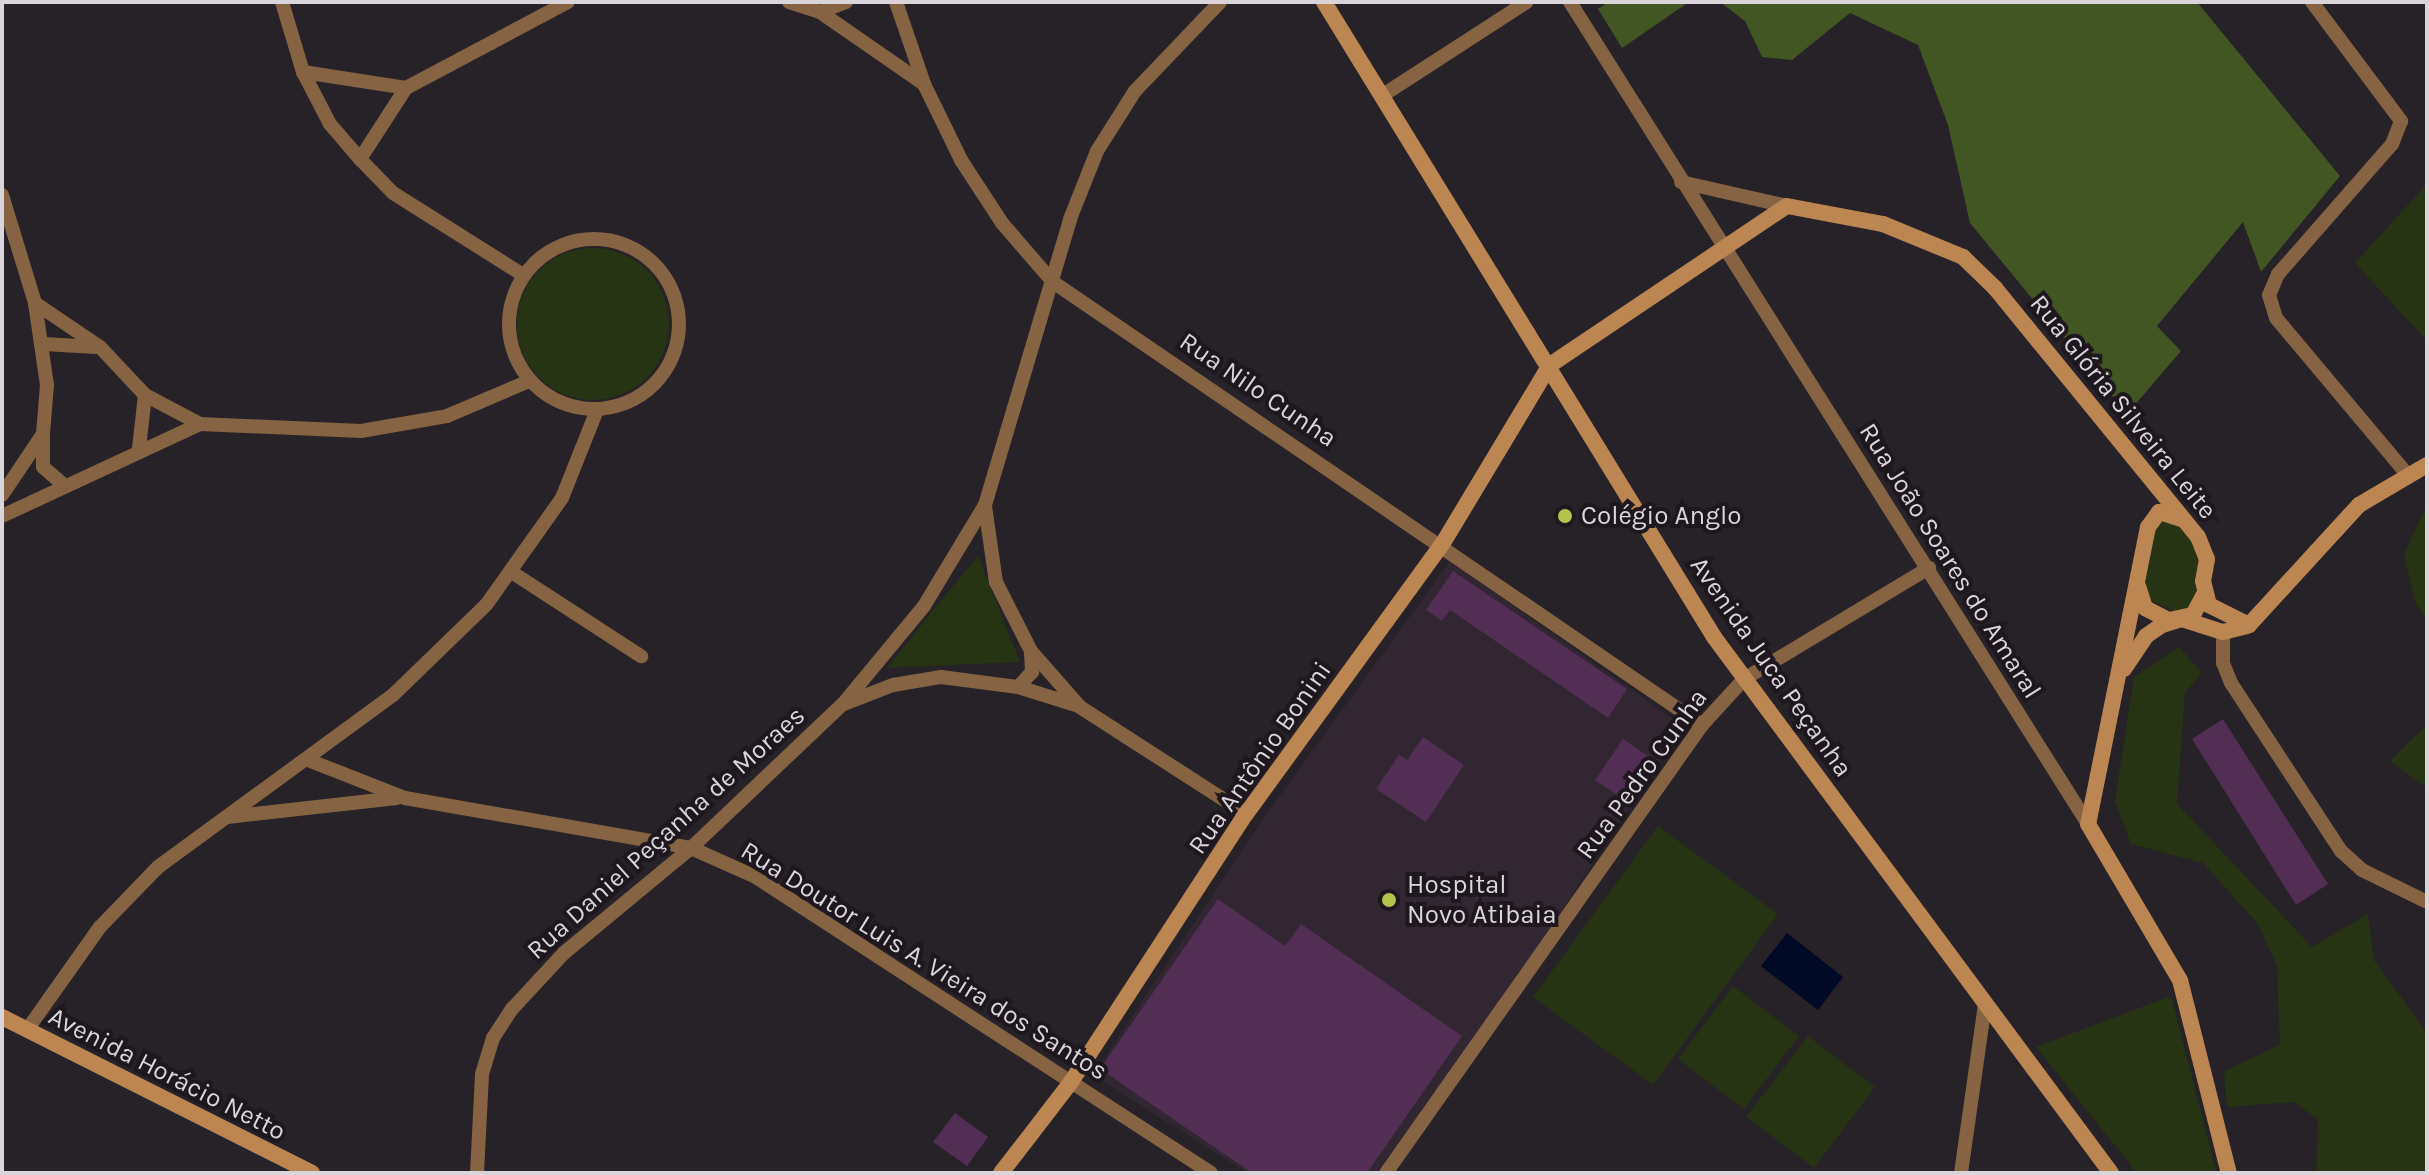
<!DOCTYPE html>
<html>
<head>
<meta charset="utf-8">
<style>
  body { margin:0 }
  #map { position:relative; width:2429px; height:1175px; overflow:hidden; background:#272128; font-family:Karla,sans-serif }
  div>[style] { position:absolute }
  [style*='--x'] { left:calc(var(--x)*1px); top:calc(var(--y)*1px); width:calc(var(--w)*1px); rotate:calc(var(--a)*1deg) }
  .built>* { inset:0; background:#322632 }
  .green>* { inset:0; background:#263413 }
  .round { border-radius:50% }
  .forest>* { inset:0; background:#415622 }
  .water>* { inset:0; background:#000926 }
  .building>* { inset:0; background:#522d54 }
  .street>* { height:14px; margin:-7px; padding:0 7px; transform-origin:7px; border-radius:7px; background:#856343 }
  .street>.ring { margin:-7px; padding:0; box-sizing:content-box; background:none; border:14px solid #856343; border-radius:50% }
  .secondary>* { height:16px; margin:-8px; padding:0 8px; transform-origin:8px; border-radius:8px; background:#bc8652 }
  .dots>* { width:22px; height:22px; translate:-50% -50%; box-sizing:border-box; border:4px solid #1e171e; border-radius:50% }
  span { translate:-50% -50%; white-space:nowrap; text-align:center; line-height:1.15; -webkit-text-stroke:8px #1e171e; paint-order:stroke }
  .street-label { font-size:26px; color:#dad5da }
  .poi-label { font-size:26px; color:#dad5da }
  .left { translate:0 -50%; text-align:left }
  .frame { position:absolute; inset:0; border:4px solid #dad5da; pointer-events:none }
</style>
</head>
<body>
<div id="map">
  <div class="built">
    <i style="clip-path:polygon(1450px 561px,1683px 726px,1513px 985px,1376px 1173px,1247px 1173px,1093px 1075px,1266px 815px)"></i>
  </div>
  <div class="green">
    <i style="clip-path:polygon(2427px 184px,2427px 341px,2355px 263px)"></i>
    <i class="round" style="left:517px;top:248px;width:152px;height:152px"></i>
    <i style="clip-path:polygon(2427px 504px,2427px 620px,2416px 604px,2404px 555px)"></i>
    <i style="clip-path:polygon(2168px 514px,2203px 548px,2198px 604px,2180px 614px,2152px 601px,2143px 587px,2151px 530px)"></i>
    <i style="clip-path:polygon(978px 556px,1020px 662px,887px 668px,952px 587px)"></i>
    <i style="clip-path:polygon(2179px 647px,2202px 673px,2185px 692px,2177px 804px,2312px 947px,2368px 914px,2374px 960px,2427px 1033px,2427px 1173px,2316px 1173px,2318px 1119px,2293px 1102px,2227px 1107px,2224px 1071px,2280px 1045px,2277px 965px,2257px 923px,2203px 863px,2131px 844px,2115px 801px,2134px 677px)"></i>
    <i style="clip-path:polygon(2423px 728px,2427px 730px,2427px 788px,2390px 761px)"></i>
    <i style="clip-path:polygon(1658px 826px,1778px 914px,1653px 1085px,1533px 997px)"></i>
    <i style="clip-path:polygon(1733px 986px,1799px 1036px,1744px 1109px,1678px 1059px)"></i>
    <i style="clip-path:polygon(2171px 996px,2217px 1173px,2137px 1173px,2036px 1047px)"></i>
    <i style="clip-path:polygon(1808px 1036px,1875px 1087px,1814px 1168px,1746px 1117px)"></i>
  </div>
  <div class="forest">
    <i style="clip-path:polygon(1608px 2px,1689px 2px,1622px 48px,1598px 9px)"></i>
    <i style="clip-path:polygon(1720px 2px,2197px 2px,2340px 176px,2261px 272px,2243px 222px,2157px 326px,2181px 351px,2127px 414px,1970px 223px,1948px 125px,1918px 45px,1850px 13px,1792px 60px,1762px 57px,1745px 21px)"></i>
  </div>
  <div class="water">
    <i style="clip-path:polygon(1787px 933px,1843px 977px,1818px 1010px,1761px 966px)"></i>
  </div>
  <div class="building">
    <i style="clip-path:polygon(1453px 571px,1627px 689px,1608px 718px,1450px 610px,1442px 621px,1426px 610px)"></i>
    <i style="clip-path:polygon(2223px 719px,2328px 884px,2296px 905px,2192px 739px)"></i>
    <i style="clip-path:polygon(1423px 737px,1464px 765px,1426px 822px,1376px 789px,1399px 755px,1407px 760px)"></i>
    <i style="clip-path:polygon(1623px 739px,1648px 756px,1620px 797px,1595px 780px)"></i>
    <i style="clip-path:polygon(1218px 899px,1285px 946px,1301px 924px,1462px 1036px,1367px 1173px,1252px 1173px,1100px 1069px)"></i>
    <i style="clip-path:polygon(955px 1113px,988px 1137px,967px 1166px,933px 1142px)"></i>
  </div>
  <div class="street">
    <i style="--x:282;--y:2;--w:73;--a:73.3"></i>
    <i style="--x:303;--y:72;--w:59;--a:62.6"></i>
    <i style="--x:330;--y:124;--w:46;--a:49.4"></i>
    <i style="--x:360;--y:159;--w:47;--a:45.9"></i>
    <i style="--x:393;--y:193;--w:154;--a:32.2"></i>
    <i style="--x:789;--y:2;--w:33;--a:18"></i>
    <i style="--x:820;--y:12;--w:126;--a:34.7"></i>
    <i style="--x:896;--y:2;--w:87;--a:71.1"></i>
    <i style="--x:924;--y:84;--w:85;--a:64"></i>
    <i style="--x:961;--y:160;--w:75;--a:56.9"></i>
    <i style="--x:1002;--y:223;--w:78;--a:49.2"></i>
    <i style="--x:1053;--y:282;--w:786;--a:34.32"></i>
    <i style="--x:1570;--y:2;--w:972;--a:57.78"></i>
    <i style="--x:2312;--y:2;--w:149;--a:53.2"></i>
    <i style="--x:2401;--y:121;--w:25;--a:111"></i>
    <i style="--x:2392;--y:144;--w:173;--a:131.2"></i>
    <i style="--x:2278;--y:274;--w:23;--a:113"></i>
    <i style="--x:2269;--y:295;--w:24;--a:73"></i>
    <i style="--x:2276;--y:318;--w:204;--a:50"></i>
    <i style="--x:820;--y:12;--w:28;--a:-21"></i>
    <i style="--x:303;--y:72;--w:104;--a:8.8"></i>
    <i style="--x:1383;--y:95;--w:171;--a:-32.9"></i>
    <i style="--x:360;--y:159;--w:85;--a:-57.1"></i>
    <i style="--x:406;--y:88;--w:183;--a:-28"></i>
    <i style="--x:1681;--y:182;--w:109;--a:12.8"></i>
    <i style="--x:2;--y:195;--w:113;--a:73"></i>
    <i style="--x:35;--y:303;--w:83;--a:81.7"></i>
    <i style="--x:47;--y:385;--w:49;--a:94.7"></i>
    <i style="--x:43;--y:434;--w:73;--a:123.9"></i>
    <i class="ring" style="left:509px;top:239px;width:156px;height:156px"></i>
    <i style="--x:35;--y:303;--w:78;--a:34.1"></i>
    <i style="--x:100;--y:347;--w:66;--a:46.8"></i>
    <i style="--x:145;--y:395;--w:62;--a:27.8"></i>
    <i style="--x:200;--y:424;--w:161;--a:2.5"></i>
    <i style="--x:361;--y:431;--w:87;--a:-9.9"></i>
    <i style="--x:447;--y:416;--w:89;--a:-23.1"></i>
    <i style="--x:44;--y:344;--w:52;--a:3.3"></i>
    <i style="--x:43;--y:434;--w:33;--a:90"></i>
    <i style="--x:43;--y:467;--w:28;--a:41"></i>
    <i style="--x:139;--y:448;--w:53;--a:-83.5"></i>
    <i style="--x:985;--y:506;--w:77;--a:81.8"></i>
    <i style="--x:996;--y:582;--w:77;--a:63.1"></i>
    <i style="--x:1031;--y:651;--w:74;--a:48.8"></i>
    <i style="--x:1080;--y:707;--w:197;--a:32.8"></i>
    <i style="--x:2;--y:516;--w:218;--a:-24.9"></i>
    <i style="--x:513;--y:573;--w:153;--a:33"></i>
    <i style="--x:2223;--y:632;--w:31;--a:90"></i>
    <i style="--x:2223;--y:663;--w:22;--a:68"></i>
    <i style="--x:2231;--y:683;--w:201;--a:56.8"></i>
    <i style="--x:2341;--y:851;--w:28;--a:42"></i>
    <i style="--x:2362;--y:870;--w:72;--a:26.2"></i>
    <i style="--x:1018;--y:687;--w:21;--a:-47"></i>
    <i style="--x:1032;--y:672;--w:21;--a:-93"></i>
    <i style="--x:844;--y:704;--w:53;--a:-21.2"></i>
    <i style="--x:893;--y:685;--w:49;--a:-9.5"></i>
    <i style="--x:941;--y:677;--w:78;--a:7.4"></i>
    <i style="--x:1018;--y:687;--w:64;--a:17.3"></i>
    <i style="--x:308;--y:760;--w:104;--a:21.4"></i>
    <i style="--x:405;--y:798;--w:290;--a:9.9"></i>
    <i style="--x:691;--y:848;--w:69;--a:24"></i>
    <i style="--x:754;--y:876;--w:545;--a:33.02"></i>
    <i style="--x:227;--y:817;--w:171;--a:-6.4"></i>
    <i style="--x:27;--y:1030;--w:126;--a:-54.7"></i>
    <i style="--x:100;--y:927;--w:83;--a:-46"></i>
    <i style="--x:158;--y:867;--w:291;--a:-36.2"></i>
    <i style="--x:393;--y:695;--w:129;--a:-44.1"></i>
    <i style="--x:486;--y:605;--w:131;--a:-54.6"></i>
    <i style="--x:562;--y:498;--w:95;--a:-68.3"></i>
    <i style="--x:477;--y:1173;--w:99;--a:-87.1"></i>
    <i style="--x:482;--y:1074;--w:38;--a:-73"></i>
    <i style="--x:493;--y:1038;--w:35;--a:-57"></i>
    <i style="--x:512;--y:1009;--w:76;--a:-47.1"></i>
    <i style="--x:564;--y:953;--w:165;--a:-39.6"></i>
    <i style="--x:691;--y:848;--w:209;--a:-43.5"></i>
    <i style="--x:843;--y:704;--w:127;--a:-50.4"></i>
    <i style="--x:924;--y:606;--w:118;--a:-58.9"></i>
    <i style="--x:985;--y:505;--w:298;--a:-73.4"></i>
    <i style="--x:1070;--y:219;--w:73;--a:-68.3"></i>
    <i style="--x:1097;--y:151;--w:71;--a:-57.7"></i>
    <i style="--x:1135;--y:91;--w:123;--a:-46.3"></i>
    <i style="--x:1386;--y:1173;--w:548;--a:-54.8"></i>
    <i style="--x:1702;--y:725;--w:62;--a:-47.6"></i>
    <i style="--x:1744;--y:679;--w:216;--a:-31"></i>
    <i style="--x:1961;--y:1173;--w:170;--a:-81.9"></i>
  </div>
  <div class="secondary">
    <i style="--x:1324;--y:2;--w:745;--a:58.44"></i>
    <i style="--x:1714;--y:637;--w:667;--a:53.47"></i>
    <i style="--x:2184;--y:520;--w:26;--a:-162"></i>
    <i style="--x:2159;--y:512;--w:19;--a:126"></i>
    <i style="--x:2148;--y:527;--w:303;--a:101.4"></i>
    <i style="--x:2088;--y:824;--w:181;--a:59.5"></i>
    <i style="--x:2180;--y:980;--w:199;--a:75.8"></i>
    <i style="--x:2138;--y:586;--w:23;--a:72"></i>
    <i style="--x:2145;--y:608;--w:27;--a:27"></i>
    <i style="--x:2169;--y:620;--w:25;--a:-12"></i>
    <i style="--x:2193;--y:615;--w:24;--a:-62"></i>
    <i style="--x:2249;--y:625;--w:163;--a:-47.5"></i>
    <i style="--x:2359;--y:505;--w:79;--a:-30.5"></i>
    <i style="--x:2124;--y:669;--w:40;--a:-56"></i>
    <i style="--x:2146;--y:636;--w:19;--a:-35"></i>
    <i style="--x:2162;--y:625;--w:21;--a:-17"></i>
    <i style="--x:2182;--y:619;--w:43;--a:17.6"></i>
    <i style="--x:2223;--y:632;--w:25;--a:-14"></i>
    <i style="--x:2;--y:1017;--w:347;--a:26.7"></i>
    <i style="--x:1001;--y:1173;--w:115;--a:-52.4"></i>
    <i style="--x:1071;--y:1082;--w:320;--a:-56.9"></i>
    <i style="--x:1246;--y:814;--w:335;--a:-54"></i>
    <i style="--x:1443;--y:543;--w:208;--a:-59"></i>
    <i style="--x:1550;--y:365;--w:285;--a:-33.9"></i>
    <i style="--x:1787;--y:206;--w:98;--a:10.6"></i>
    <i style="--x:1883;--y:224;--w:87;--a:22.4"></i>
    <i style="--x:1963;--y:257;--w:45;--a:44.1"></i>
    <i style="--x:1995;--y:288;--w:321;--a:50.8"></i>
    <i style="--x:2198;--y:537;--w:24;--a:68"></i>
    <i style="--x:2207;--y:559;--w:22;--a:100"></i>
    <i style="--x:2203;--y:581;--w:25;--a:76"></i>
    <i style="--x:2209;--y:605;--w:45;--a:26.6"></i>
  </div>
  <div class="dots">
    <i style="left:1565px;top:516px;background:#b3c24b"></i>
    <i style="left:1389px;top:900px;background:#b3c24b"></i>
  </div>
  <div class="street-label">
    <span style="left:1258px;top:390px;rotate:34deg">Rua Nilo Cunha</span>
    <span style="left:2123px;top:407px;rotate:51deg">Rua Glória Silveira Leite</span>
    <span style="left:1950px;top:561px;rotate:58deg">Rua João Soares do Amaral</span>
    <span style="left:1771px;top:667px;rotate:55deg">Avenida Juca Peçanha</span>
    <span style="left:1260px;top:758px;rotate:-55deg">Rua Antônio Bonini</span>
    <span style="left:1642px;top:774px;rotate:-54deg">Rua Pedro Cunha</span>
    <span style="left:666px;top:833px;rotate:-42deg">Rua Daniel Peçanha de Moraes</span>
    <span style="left:924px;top:961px;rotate:32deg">Rua Doutor Luis A. Vieira dos Santos</span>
    <span style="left:167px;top:1074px;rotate:27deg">Avenida Horácio Netto</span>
  </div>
  <div class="poi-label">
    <span class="left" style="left:1581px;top:516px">Colégio Anglo</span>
    <span class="left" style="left:1407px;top:900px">Hospital<br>Novo Atibaia</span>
  </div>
  <div class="frame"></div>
</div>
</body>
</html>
